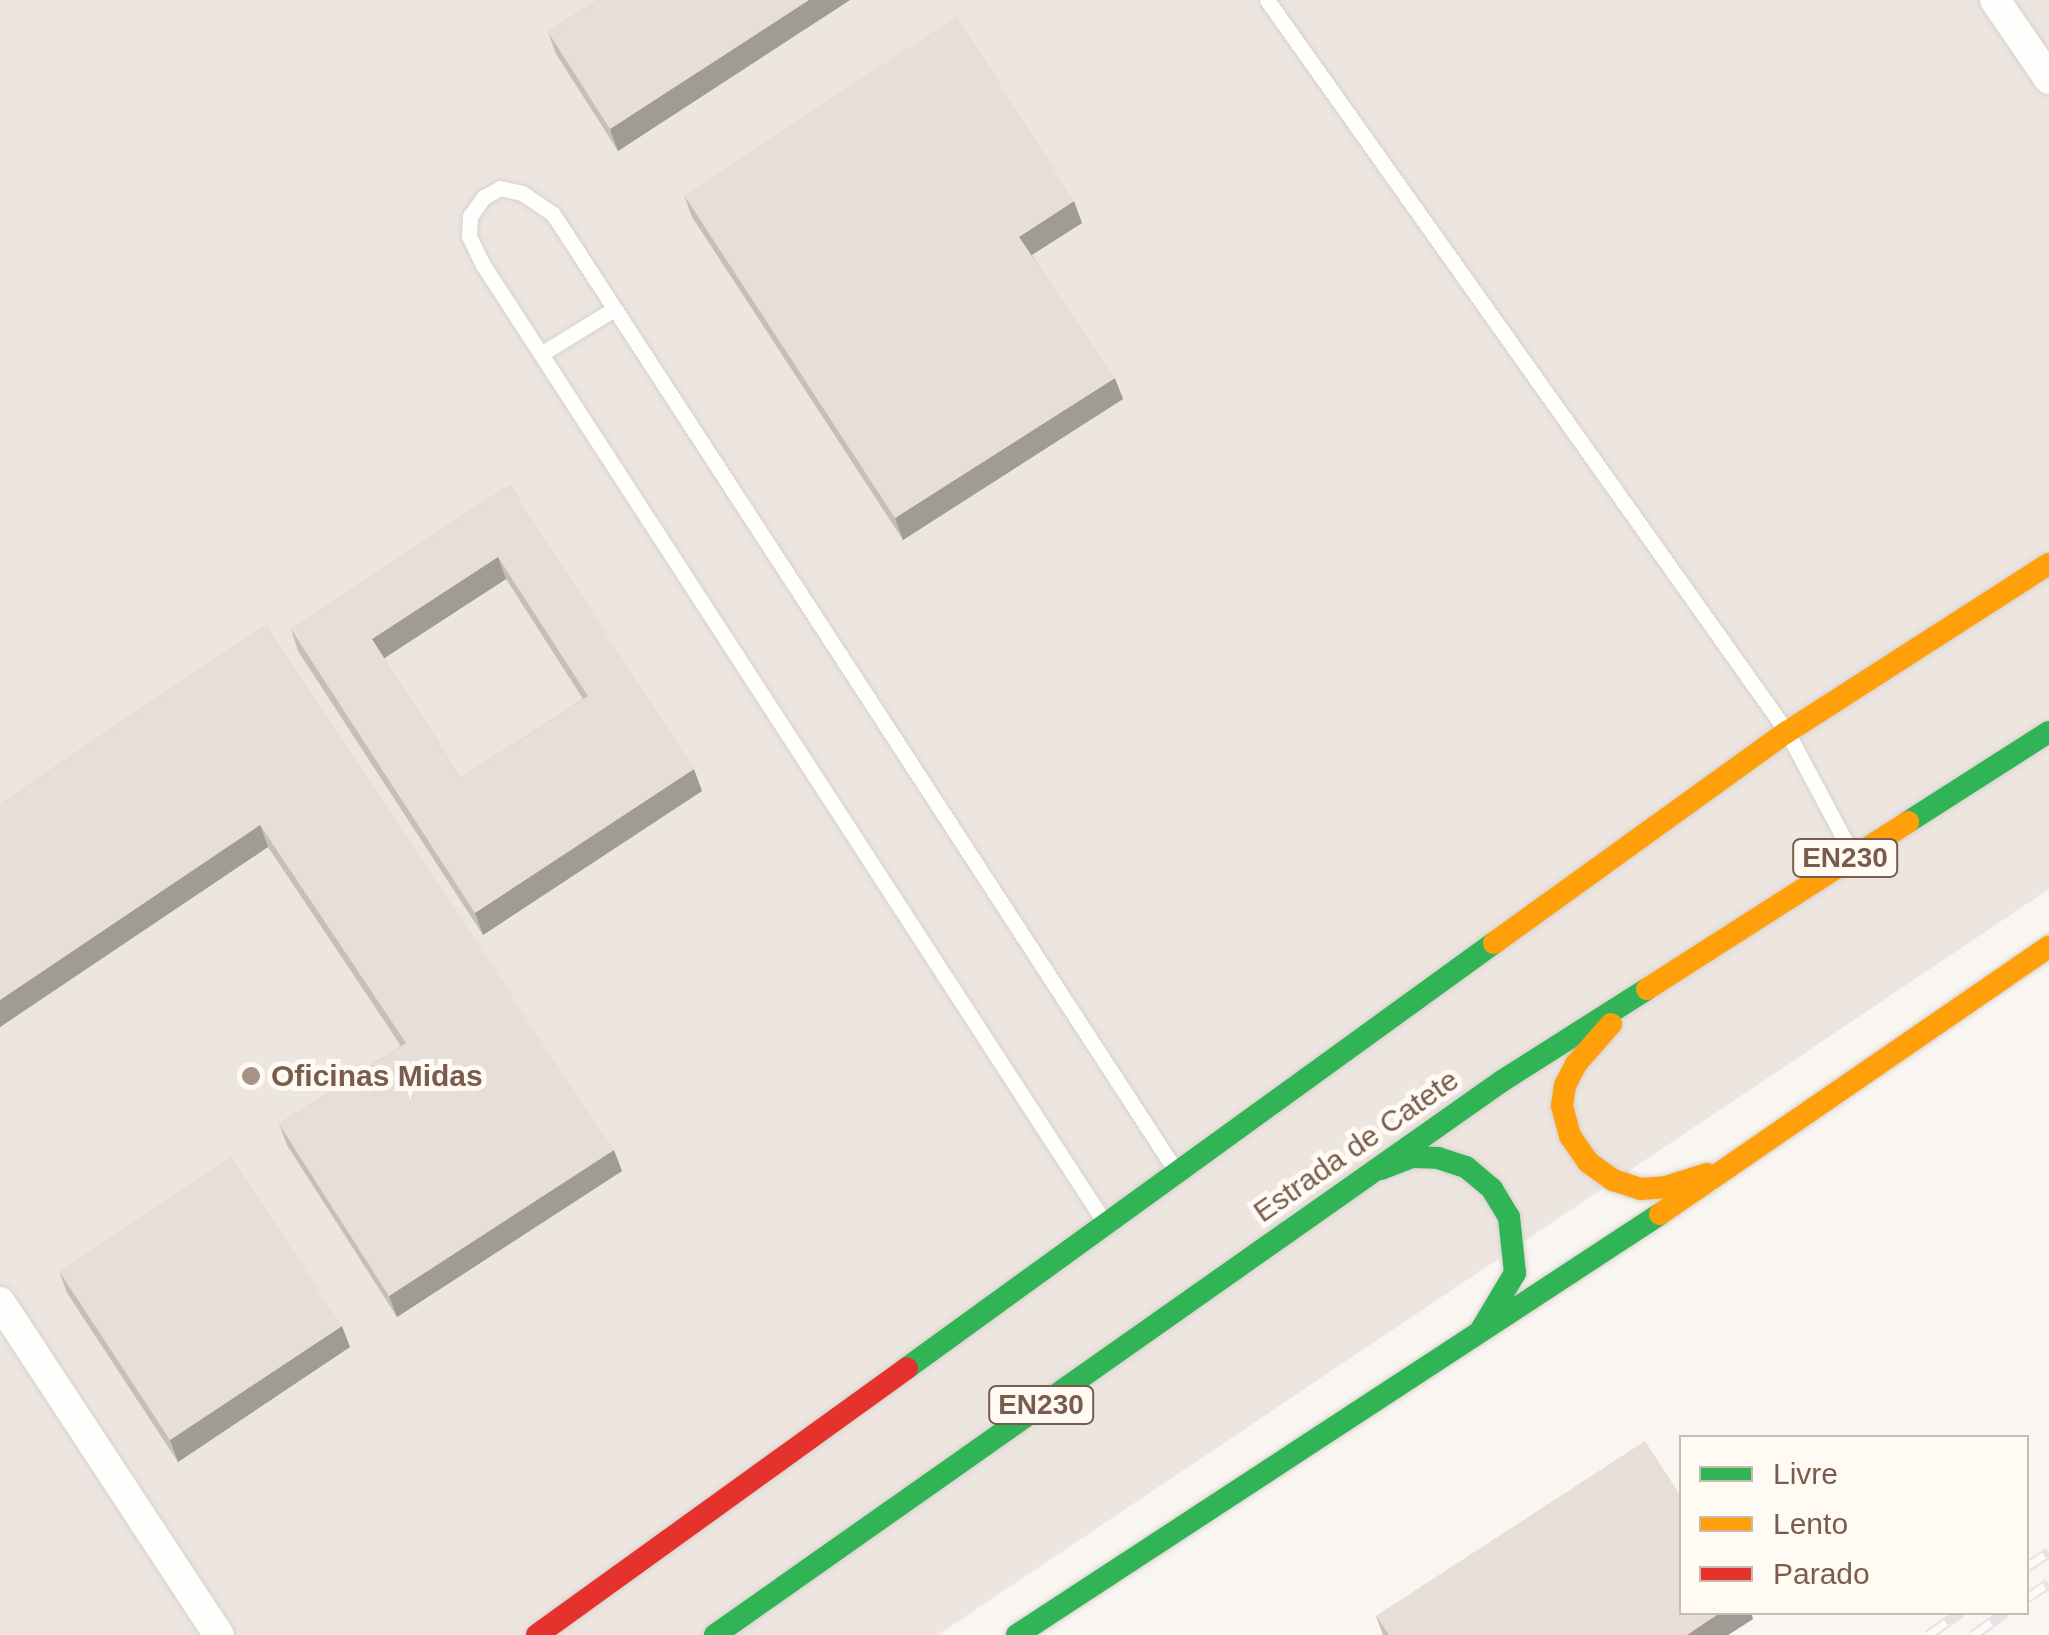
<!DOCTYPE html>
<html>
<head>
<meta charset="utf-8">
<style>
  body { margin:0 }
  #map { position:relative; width:2049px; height:1635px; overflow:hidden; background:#f9f5f0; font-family:Arial,sans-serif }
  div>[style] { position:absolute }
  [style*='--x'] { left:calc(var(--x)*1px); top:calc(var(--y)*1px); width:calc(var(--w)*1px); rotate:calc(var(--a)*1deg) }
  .industrial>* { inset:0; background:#ede5e0 }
  .roads { filter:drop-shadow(0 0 2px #d7d1cb) drop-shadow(0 0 2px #d7d1cb) }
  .lane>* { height:15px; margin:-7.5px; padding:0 7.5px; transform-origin:7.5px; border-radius:7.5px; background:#fefefd }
  .street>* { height:30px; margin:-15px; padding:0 15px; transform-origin:15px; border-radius:15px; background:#fefefd }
  .fast>* { height:22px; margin:-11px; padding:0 11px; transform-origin:11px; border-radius:11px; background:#30b455 }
  .slow>* { height:22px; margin:-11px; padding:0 11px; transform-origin:11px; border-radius:11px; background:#ff9f0a }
  .jam>* { height:22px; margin:-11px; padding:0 11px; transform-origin:11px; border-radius:11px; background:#e5322d }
  .rail>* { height:11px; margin-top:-5.5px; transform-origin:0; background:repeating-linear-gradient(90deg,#fffaf3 0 22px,#e6e3e7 0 44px); box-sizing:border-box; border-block:2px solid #e6e3e7 }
  .wall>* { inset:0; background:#c6bfb9 }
  .shaded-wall>* { inset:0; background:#a19b96 }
  .building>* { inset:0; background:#e6ded7 }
  .dots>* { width:28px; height:28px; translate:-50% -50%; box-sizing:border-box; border:5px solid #fffaf3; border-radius:50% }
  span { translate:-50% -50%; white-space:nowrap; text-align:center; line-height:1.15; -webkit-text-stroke:10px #fffaf3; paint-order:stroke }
  .shield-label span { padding:2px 8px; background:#fffaf3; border:2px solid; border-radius:8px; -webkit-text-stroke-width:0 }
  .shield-label { font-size:28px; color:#7a5c4d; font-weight:700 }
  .poi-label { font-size:30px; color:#7a5c4d; font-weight:700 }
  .left { translate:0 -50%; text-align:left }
  .street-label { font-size:30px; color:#7a5c4d }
  .legend { position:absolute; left:1679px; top:1435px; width:350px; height:180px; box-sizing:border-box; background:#fffaf3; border:2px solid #cabbb1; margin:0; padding:12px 18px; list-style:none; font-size:30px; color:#7a5c4d }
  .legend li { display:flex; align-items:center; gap:20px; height:50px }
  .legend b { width:50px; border:2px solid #cabbb1 }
</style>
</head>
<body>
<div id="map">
  <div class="industrial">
    <i style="clip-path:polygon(0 0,2049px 0,2049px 889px,938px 1635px,0 1635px)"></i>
  </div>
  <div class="roads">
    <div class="lane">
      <i style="--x:1267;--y:0;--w:898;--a:54.61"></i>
      <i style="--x:1787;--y:732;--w:134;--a:61.9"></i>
      <i style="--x:541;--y:354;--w:86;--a:-31.7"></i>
      <i style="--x:1103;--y:1220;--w:1139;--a:-122.99"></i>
      <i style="--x:483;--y:265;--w:32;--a:-116"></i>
      <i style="--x:469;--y:236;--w:20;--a:-87"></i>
      <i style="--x:470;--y:216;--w:24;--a:-54"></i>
      <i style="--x:484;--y:197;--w:18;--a:-29"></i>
      <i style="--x:500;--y:188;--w:23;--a:13"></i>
      <i style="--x:522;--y:193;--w:37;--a:34"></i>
      <i style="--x:553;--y:214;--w:1138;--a:56.94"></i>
    </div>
    <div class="street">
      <i style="--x:1995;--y:0;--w:96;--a:55.6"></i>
      <i style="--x:0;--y:1302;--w:399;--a:56.7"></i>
    </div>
    <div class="fast">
      <i style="--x:1908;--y:822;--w:167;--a:-32.6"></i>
      <i style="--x:1381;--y:1169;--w:34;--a:-21"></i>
      <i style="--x:1413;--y:1157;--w:25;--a:2"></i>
      <i style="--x:1438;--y:1158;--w:29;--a:18"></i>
      <i style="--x:1466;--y:1167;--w:34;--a:40"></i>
      <i style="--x:1492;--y:1189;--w:33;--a:59"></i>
      <i style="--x:1509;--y:1217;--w:56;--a:83.9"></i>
      <i style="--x:1515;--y:1273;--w:66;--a:120.8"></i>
      <i style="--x:907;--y:1368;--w:725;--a:-35.91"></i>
      <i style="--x:715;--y:1635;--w:962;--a:-35.14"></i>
      <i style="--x:1502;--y:1081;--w:172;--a:-32.4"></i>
      <i style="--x:1017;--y:1635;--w:769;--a:-33.21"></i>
    </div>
    <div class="slow">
      <i style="--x:1494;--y:943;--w:361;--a:-35.8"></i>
      <i style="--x:1787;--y:732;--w:311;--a:-32.7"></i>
      <i style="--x:1647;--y:989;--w:310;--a:-32.6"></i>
      <i style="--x:1611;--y:1024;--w:53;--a:131.2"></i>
      <i style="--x:1576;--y:1064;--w:25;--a:117"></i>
      <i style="--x:1565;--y:1086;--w:20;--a:99"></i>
      <i style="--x:1562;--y:1106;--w:31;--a:75"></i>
      <i style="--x:1570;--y:1136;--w:32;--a:55"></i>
      <i style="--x:1588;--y:1162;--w:31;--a:36"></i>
      <i style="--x:1613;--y:1180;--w:28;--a:18"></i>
      <i style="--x:1640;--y:1189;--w:26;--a:-4"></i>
      <i style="--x:1666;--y:1187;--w:43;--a:-17.6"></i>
      <i style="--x:1660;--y:1214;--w:472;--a:-34.5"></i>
    </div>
    <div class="jam">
      <i style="--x:537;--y:1635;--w:456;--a:-35.8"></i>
    </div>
  </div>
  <div class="rail">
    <i style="--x:2026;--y:1567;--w:27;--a:-33"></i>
    <i style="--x:2026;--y:1598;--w:27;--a:-33"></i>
    <i style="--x:1928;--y:1635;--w:40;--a:-34.9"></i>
    <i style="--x:1973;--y:1635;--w:40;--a:-34.9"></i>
  </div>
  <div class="wall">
    <i style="clip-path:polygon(598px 0,850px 0,618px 151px,556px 54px,548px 32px)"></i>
    <i style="clip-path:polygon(684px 195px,1082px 223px,1032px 255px,1123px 399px,903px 540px,692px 217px)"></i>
    <i style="clip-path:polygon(evenodd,510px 485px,702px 791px,483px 935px,298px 651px,291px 629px,510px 485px,506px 579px,583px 699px,461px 778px,384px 658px,506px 579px)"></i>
    <i style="clip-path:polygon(266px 625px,622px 1171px,397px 1317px,287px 1145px,279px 1124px,401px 1046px,268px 847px,0 1027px,0 804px)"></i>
    <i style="clip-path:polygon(59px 1271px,350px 1347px,178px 1462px,67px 1293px)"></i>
    <i style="clip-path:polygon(1376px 1616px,1753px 1619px,1728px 1635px,1383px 1635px)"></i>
  </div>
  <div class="shaded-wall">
    <i style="clip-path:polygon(809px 0,850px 0,618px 151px,610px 129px)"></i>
    <i style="clip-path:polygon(1074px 201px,1082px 223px,1027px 258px,1019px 237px)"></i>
    <i style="clip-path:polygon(1115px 378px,1123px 399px,903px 540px,895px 518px)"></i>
    <i style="clip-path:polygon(498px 557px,506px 579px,380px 661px,372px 639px)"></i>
    <i style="clip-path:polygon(694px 769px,702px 791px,483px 935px,475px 913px)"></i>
    <i style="clip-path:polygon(260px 825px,268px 847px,0 1027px,0 1000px)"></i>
    <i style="clip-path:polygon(614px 1150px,622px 1171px,397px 1317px,389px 1296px)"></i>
    <i style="clip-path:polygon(342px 1326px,350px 1347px,178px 1462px,170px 1440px)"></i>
    <i style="clip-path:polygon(1721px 1612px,1751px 1612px,1753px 1619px,1728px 1635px,1687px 1635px)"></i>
  </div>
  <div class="building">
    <i style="clip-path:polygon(598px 0,809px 0,610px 129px,548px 32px)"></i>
    <i style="clip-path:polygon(957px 16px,1074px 201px,1019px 237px,1115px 378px,895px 518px,684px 195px)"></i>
    <i style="clip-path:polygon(evenodd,510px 485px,694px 769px,475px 913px,291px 629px,510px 485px,498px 557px,588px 696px,461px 778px,372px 639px,498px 557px)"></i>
    <i style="clip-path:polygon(266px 625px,614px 1150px,389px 1296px,279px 1124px,406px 1043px,260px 825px,0 1000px,0 804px)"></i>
    <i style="clip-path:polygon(231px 1156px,342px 1326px,170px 1440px,59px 1271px)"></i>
    <i style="clip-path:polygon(1645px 1441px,1682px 1498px,1682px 1612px,1721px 1612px,1687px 1635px,1389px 1635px,1376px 1616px)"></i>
  </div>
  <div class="dots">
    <i style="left:251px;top:1076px;background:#a69286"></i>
  </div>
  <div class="shield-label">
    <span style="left:1845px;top:858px">EN230</span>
    <span style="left:1041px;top:1405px">EN230</span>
  </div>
  <div class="poi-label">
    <span class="left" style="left:271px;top:1076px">Oficinas Midas</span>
  </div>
  <div class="street-label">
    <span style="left:1356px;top:1146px;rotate:-35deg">Estrada de Catete</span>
  </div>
  <ul class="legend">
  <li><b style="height:12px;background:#30b455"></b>Livre</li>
  <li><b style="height:12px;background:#ff9f0a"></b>Lento</li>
  <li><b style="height:12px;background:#e5322d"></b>Parado</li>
  </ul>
</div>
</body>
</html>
